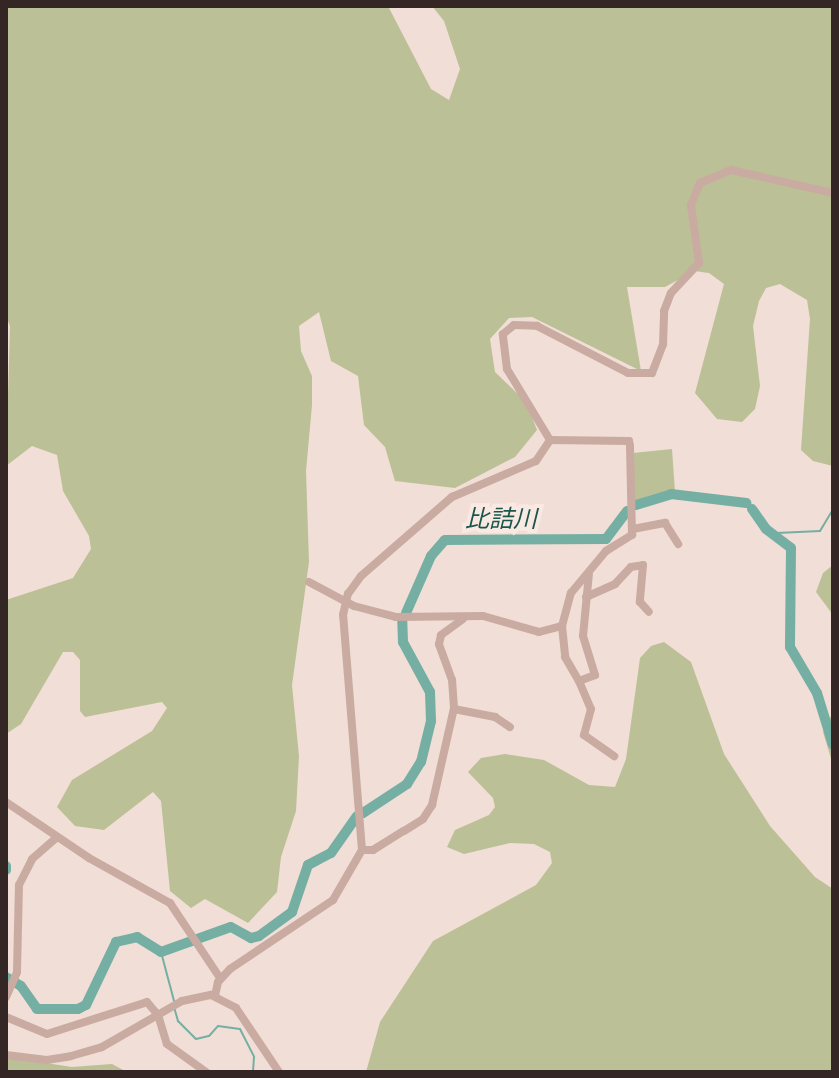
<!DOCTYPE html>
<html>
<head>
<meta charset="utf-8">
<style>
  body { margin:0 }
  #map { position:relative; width:839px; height:1078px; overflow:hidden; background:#f1ded6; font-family:"Nunito Sans","Noto Sans JP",sans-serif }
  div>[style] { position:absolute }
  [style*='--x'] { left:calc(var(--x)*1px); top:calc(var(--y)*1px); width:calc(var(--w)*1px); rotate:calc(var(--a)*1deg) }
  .green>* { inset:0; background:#bcc096 }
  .stream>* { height:2px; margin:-1px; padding:0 1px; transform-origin:1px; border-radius:1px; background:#75afa3 }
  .river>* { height:10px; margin:-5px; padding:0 5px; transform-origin:5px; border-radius:5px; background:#75afa3 }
  .minor>* { height:8px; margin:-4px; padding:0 4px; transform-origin:4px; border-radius:4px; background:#c9aba2 }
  span { translate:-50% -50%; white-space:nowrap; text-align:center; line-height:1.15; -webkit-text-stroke:8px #f9e9e2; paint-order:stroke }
  .water-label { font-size:24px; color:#1a564b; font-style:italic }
  .frame { position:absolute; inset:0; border:8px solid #342625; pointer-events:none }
</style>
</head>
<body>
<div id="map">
  <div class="green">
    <i style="clip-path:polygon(6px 6px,388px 6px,431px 89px,449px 100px,460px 69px,444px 21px,432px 6px,833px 6px,833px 466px,813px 461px,801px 450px,810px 319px,807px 300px,780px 284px,766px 288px,759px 301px,753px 326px,760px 386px,755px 409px,742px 422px,717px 419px,695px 393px,724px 284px,709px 273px,694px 271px,665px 287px,627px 287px,641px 371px,532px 317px,509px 318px,490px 339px,495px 372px,526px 402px,537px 430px,515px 457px,455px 488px,395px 481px,385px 447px,364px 425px,358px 376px,331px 361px,319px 312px,299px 326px,301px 351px,312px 376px,312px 405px,306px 471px,309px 562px,292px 685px,299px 756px,296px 811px,281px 857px,277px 892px,248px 923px,205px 899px,191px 908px,170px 891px,161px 801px,153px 792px,104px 830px,75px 826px,57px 807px,72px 780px,152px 731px,167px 708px,162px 702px,85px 717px,80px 711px,80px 660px,73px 652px,63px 652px,21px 724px,6px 734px,6px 600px,73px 578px,91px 549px,89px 536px,63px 491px,57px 455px,32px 446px,6px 466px,10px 326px,6px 316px)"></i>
    <i style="clip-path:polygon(672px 449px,675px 492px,634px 503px,633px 453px)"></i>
    <i style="clip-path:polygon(833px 565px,833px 615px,816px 592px,823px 573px)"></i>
    <i style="clip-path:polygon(664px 642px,691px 662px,724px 754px,770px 826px,815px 877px,833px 889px,833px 1072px,366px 1072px,380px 1022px,433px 941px,536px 885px,552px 863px,550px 852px,534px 844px,510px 843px,464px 854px,447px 847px,455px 830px,489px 815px,495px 807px,493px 798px,468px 772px,481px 758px,505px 754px,544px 760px,589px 785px,615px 787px,626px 759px,640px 658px,651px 646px)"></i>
    <i style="clip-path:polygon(833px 712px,833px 765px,823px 732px)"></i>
    <i style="clip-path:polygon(6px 1057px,72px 1067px,112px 1064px,127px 1072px,6px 1072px)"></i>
  </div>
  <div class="stream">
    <i style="--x:777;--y:533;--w:43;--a:-2.7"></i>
    <i style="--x:820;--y:531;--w:26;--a:-59"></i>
    <i style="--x:161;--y:952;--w:51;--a:75.1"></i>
    <i style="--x:174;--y:1007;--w:15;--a:74"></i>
    <i style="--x:178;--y:1021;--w:25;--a:45"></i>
    <i style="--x:196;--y:1039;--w:13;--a:-13"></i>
    <i style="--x:209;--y:1036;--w:13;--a:-48"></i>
    <i style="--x:218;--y:1026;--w:22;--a:8"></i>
    <i style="--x:240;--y:1029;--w:31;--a:63"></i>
    <i style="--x:254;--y:1057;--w:15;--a:94"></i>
  </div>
  <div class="river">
    <i style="--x:636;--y:505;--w:37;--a:-17"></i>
    <i style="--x:671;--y:494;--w:76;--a:6.8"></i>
    <i style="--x:752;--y:509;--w:24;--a:55"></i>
    <i style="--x:766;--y:529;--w:31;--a:37"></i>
    <i style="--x:791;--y:548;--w:99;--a:90.6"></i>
    <i style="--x:790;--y:647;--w:53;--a:59.6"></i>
    <i style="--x:817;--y:693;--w:54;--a:72.9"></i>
    <i style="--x:406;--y:613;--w:62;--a:-66.3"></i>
    <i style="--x:431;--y:556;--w:21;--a:-49"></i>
    <i style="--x:445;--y:540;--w:161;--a:-0.4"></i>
    <i style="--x:606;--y:539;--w:35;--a:-53"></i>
    <i style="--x:363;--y:813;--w:53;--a:-33.4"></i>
    <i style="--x:407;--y:784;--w:26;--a:-58"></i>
    <i style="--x:421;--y:762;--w:42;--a:-76.3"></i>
    <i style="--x:431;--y:721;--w:29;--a:-92"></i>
    <i style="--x:430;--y:692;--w:57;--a:-118.4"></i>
    <i style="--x:403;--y:642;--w:23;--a:-92"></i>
    <i style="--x:6;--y:866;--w:4;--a:90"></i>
    <i style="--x:6;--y:977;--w:17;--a:31"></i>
    <i style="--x:21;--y:986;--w:28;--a:55"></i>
    <i style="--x:37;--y:1009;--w:41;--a:0"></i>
    <i style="--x:78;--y:1009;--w:9;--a:-27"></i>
    <i style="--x:86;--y:1005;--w:70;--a:-64.5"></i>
    <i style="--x:116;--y:942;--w:22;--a:-13"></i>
    <i style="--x:137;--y:937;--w:28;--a:32"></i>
    <i style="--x:161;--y:952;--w:74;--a:-19.7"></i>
    <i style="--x:231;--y:927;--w:23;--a:29"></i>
    <i style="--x:251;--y:938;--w:8;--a:-14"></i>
    <i style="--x:259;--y:936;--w:41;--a:-36"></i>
    <i style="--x:292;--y:912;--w:50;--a:-71.2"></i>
    <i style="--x:308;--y:865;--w:26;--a:-28"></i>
    <i style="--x:331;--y:853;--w:45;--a:-54.9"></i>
  </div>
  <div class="minor">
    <i style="--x:550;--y:440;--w:83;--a:-121.2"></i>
    <i style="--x:507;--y:369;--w:35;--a:-97"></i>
    <i style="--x:503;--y:334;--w:14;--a:-39"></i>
    <i style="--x:514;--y:325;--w:23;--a:2"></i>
    <i style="--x:537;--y:326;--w:102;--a:27.3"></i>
    <i style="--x:628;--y:373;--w:24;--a:0"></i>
    <i style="--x:652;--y:373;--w:31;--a:-69"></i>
    <i style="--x:663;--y:344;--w:33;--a:-88"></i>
    <i style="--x:664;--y:311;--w:19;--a:-69"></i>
    <i style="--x:671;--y:293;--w:41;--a:-47"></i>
    <i style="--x:699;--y:263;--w:59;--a:-97.9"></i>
    <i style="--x:691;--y:205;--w:24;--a:-68"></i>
    <i style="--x:700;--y:183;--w:34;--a:-23"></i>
    <i style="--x:731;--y:170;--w:105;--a:12.7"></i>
    <i style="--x:633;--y:529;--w:33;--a:-11"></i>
    <i style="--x:665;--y:523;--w:25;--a:58"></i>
    <i style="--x:589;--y:573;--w:63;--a:95.4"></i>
    <i style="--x:583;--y:636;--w:41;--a:72.9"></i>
    <i style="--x:595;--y:675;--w:17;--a:159"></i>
    <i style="--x:579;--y:681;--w:30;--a:67"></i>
    <i style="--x:591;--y:709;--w:27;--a:105"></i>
    <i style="--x:584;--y:735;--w:37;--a:35"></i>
    <i style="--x:309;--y:582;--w:51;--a:28.1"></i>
    <i style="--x:354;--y:606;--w:43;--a:14.7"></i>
    <i style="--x:396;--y:617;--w:87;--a:-0.7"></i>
    <i style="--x:483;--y:616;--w:58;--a:15.9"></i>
    <i style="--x:539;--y:632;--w:24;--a:-15"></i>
    <i style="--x:562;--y:626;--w:34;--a:-75"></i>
    <i style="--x:571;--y:593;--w:55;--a:-50.2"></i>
    <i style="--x:606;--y:551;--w:31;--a:-32"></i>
    <i style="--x:632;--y:535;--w:89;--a:-91.3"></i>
    <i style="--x:630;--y:446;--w:5;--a:-101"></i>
    <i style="--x:629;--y:441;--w:79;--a:-179.3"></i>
    <i style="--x:586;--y:597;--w:32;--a:-24"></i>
    <i style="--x:615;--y:584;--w:23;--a:-47"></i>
    <i style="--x:631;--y:567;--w:12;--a:-9"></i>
    <i style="--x:643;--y:565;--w:37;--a:95"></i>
    <i style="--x:640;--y:602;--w:13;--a:48"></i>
    <i style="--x:562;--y:626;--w:31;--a:84"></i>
    <i style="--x:565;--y:657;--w:28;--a:60"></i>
    <i style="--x:454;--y:709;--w:42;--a:11"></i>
    <i style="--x:495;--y:717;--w:18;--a:34"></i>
    <i style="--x:6;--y:802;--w:100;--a:34"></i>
    <i style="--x:89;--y:858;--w:93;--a:29.1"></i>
    <i style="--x:170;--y:903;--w:90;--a:56.3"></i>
    <i style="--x:362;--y:850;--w:11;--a:0"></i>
    <i style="--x:373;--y:850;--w:36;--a:-32"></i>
    <i style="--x:404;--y:831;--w:22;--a:-32"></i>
    <i style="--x:423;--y:819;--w:17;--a:-57"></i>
    <i style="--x:432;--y:805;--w:99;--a:-77.2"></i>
    <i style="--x:454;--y:708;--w:28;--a:-94"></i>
    <i style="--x:452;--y:680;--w:38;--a:-110"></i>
    <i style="--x:439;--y:644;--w:9;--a:-77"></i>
    <i style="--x:441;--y:635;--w:27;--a:-36"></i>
    <i style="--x:215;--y:996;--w:14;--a:-78"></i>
    <i style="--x:218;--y:982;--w:18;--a:-47"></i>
    <i style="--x:230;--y:969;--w:124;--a:-33.8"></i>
    <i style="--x:333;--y:900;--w:58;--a:-59.9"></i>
    <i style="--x:362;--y:850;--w:236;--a:-94.6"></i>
    <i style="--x:343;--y:615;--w:22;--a:-77"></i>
    <i style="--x:348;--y:594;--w:22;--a:-54"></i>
    <i style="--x:361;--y:576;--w:121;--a:-41"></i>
    <i style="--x:452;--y:497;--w:91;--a:-23.2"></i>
    <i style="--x:536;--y:461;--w:25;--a:-56"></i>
    <i style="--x:6;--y:997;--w:27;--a:-66"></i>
    <i style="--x:17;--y:972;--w:87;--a:-88.7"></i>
    <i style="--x:19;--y:885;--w:29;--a:-63"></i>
    <i style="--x:32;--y:859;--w:33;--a:-41"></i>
    <i style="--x:6;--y:1017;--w:44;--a:22.5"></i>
    <i style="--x:47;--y:1034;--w:105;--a:-17.7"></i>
    <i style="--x:147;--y:1002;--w:17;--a:50"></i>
    <i style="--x:158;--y:1015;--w:30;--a:73"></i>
    <i style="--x:167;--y:1044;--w:48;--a:35.7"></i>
    <i style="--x:6;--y:1055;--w:41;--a:7"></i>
    <i style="--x:47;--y:1060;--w:24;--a:-9"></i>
    <i style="--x:71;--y:1056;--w:32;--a:-16"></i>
    <i style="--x:102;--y:1047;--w:92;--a:-29.9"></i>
    <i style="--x:182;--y:1001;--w:30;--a:-12"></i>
    <i style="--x:211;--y:995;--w:28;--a:27"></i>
    <i style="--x:236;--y:1008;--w:77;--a:56.1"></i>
  </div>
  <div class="water-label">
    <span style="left:501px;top:520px">比詰川</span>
  </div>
  <div class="frame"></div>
</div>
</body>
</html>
